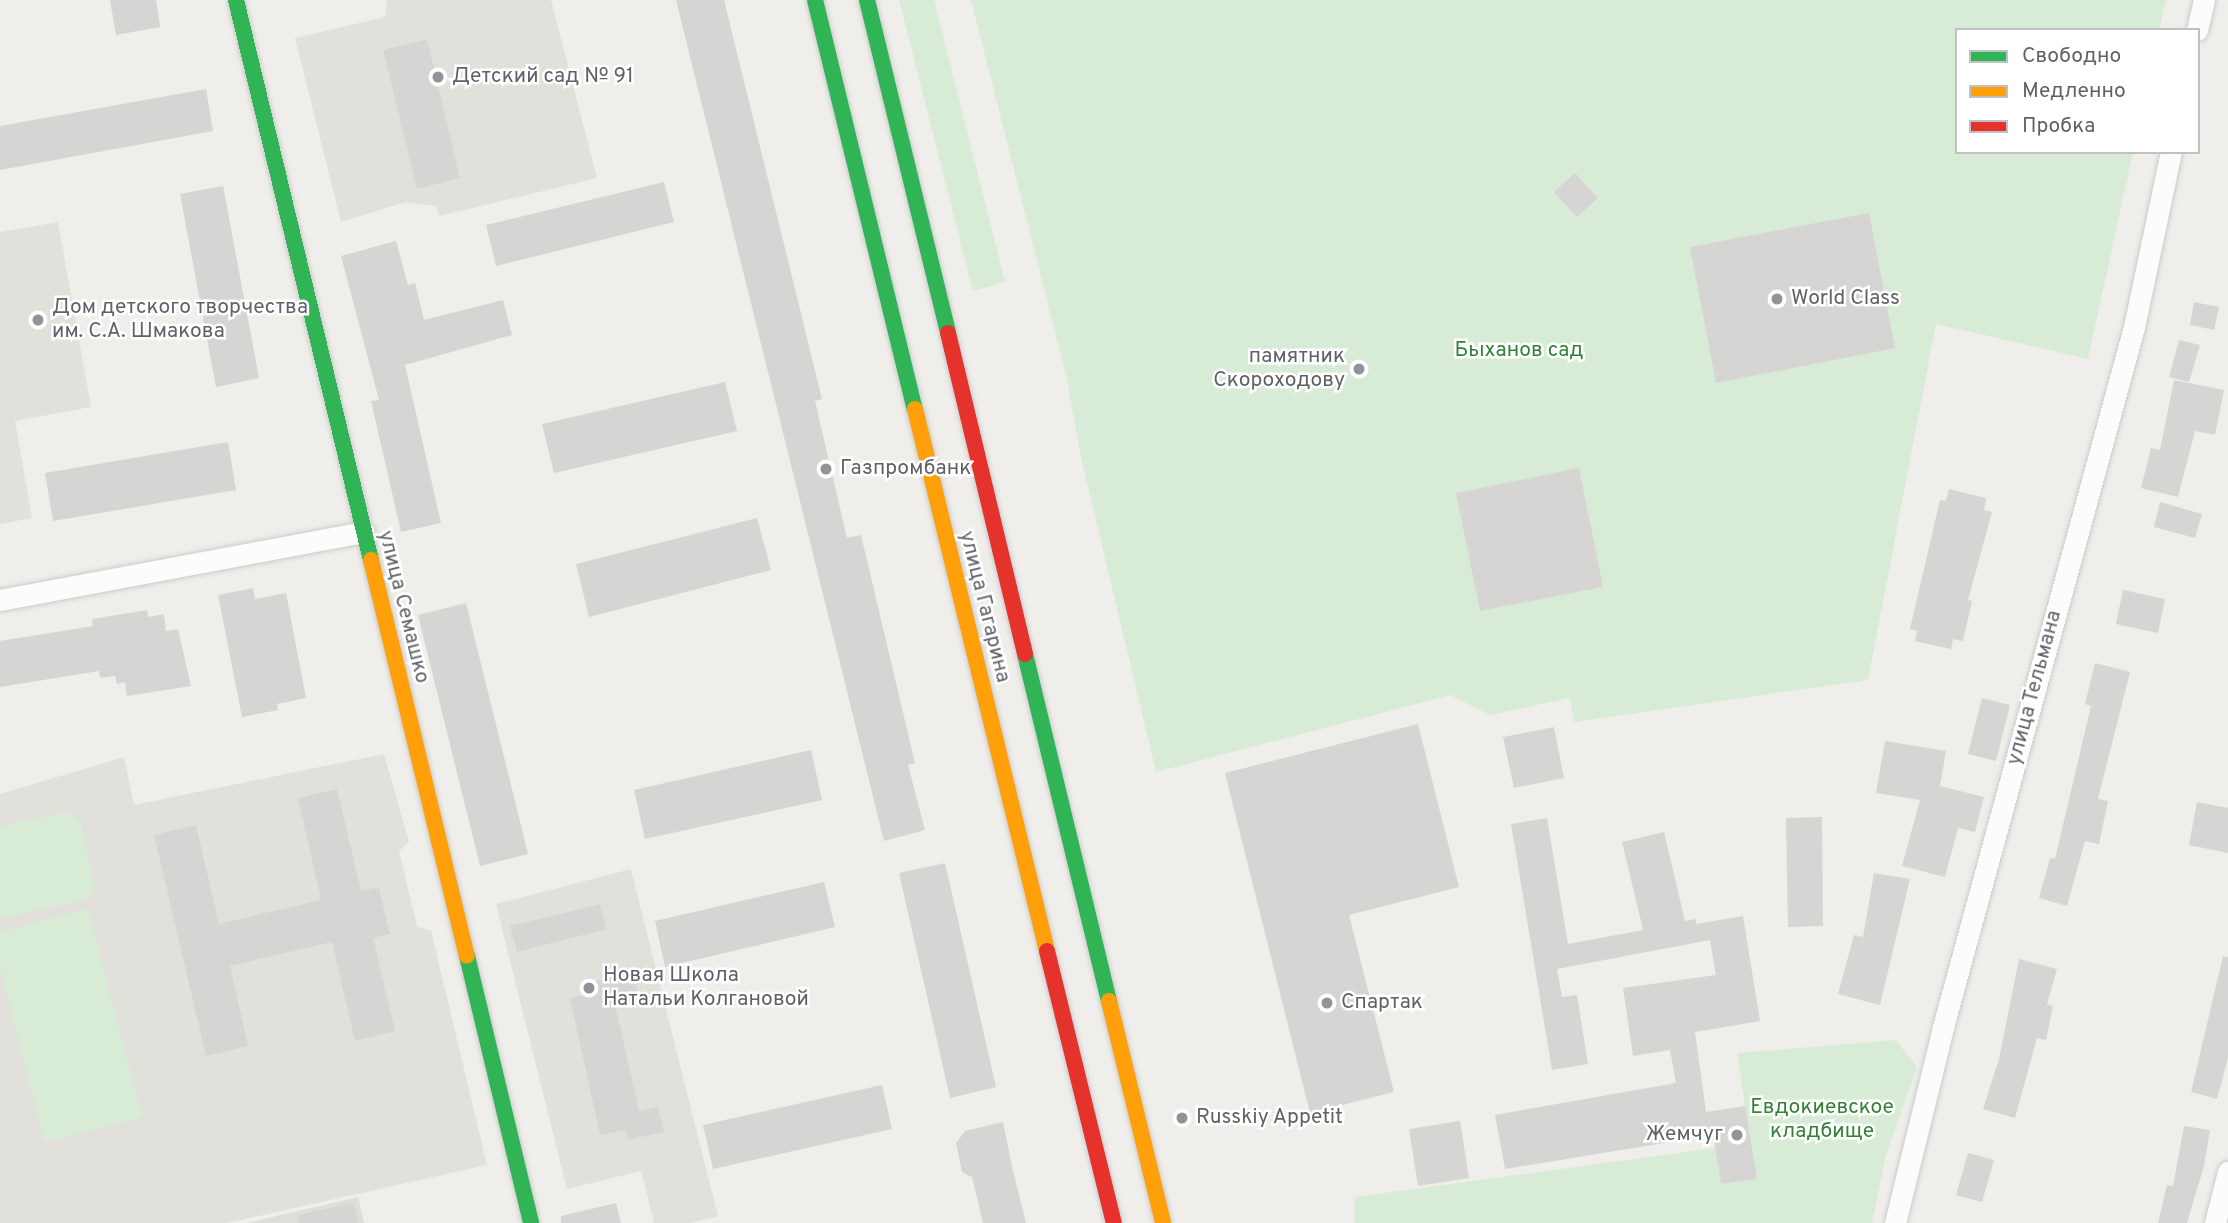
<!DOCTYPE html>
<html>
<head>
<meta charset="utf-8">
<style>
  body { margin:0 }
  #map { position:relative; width:2228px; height:1223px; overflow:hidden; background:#efeeea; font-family:Overpass,sans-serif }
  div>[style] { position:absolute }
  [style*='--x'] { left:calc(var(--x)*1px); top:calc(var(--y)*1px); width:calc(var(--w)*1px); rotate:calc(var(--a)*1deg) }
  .industrial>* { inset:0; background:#dfddda }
  .education>* { inset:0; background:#e2e0da }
  .green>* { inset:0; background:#d8ebd6 }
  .building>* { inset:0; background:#d6d5d3 }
  .roads { filter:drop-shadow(0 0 2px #cbcccc) drop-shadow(0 0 2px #cbcccc) }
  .street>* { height:21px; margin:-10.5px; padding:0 10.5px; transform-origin:10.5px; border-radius:10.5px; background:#fdfcfc }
  .fast>* { height:16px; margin:-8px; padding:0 8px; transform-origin:8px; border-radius:8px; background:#30b455 }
  .slow>* { height:16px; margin:-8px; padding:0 8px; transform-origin:8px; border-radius:8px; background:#ff9f0a }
  .jam>* { height:16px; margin:-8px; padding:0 8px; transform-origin:8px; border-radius:8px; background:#e5322d }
  .dots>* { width:19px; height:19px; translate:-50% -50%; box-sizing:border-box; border:4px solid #fff; border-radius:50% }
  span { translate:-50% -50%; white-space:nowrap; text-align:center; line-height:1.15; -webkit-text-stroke:5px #fff; paint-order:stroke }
  .poi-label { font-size:21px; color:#5f6368 }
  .left { translate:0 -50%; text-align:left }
  .right { translate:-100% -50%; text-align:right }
  .park-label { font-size:21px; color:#348238 }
  .street-label { font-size:21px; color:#5f6368 }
  .legend { position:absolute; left:1955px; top:28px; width:245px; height:126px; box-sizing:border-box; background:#fff; border:2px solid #bfc1c3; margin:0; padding:9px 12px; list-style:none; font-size:21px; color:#5f6368 }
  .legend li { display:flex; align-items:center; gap:14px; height:35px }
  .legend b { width:35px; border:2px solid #bfc1c3 }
</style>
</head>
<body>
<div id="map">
  <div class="industrial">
    <i style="clip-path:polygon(358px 1197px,364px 1223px,247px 1223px)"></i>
  </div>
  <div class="education">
    <i style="clip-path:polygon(387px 0,551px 0,597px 178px,439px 216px,436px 206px,406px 202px,341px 222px,295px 38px,385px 17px)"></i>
    <i style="clip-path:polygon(58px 222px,91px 407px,15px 421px,32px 518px,0 524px,0 232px)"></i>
    <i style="clip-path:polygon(384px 754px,409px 842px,399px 851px,417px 926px,431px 931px,487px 1165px,227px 1223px,0 1223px,0 794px,124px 757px,134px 805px)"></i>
    <i style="clip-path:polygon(631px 869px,718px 1216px,690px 1223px,654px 1223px,641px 1171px,567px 1189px,496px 904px)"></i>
  </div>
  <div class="green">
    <i style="clip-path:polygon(899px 0,934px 0,1005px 282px,973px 291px)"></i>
    <i style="clip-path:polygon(971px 0,2166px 0,2159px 30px,1957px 30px,1957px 152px,2133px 152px,2088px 359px,1936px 324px,1868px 680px,1574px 722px,1570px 698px,1490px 715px,1450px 695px,1156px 772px,1080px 453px,1067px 379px)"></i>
    <i style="clip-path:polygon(67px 812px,81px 823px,94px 886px,85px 900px,0 918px,0 826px)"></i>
    <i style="clip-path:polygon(88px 909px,142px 1117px,45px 1142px,0 968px,0 932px)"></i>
    <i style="clip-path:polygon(1896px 1040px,1917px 1067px,1886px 1155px,1872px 1223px,1355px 1223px,1355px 1197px,1715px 1148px,1721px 1184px,1756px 1179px,1737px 1053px)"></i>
  </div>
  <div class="building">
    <i style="clip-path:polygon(110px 0,156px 0,160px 27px,116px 35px)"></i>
    <i style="clip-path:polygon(676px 0,724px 0,822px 399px,815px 401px,847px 538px,861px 535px,915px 763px,908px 765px,925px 830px,884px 841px)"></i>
    <i style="clip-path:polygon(427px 39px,460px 178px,417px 189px,383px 50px)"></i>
    <i style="clip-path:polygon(206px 89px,213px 131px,0 170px,0 126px)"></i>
    <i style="clip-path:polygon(1575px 173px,1598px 198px,1577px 217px,1554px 192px)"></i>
    <i style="clip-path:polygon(664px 182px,674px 222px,496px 266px,486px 225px)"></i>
    <i style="clip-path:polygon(223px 186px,259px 378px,216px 387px,180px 194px)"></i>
    <i style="clip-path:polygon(1869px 213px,1895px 348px,1716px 383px,1690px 247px)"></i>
    <i style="clip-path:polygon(396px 241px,408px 285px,415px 283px,424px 320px,503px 300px,512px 335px,405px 365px,441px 523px,401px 532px,371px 401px,379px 400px,341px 256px)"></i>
    <i style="clip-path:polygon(2194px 302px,2219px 307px,2214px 330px,2190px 325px)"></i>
    <i style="clip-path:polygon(2179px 340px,2200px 345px,2189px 382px,2169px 377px)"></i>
    <i style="clip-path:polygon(2174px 380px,2224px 390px,2215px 435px,2195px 431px,2178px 497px,2141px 488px,2151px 448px,2160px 450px)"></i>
    <i style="clip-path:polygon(725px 382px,737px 431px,554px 473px,542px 424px)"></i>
    <i style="clip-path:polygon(228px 442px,236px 490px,53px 521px,45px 473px)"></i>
    <i style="clip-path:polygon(1579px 468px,1603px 587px,1480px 611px,1456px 493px)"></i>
    <i style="clip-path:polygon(1949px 489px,1986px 498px,1984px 510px,1992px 512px,1968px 600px,1972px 601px,1963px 641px,1953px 639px,1951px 649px,1915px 641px,1917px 631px,1910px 629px,1940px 500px,1946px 501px)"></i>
    <i style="clip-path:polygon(2160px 502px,2202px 514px,2195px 538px,2154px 527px)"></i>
    <i style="clip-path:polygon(757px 518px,771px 570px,589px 617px,576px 564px)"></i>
    <i style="clip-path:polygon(253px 588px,255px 599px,286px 593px,306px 698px,277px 704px,278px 710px,242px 717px,218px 595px)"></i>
    <i style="clip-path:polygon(2123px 590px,2165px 599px,2158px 633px,2116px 624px)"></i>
    <i style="clip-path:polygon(466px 603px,528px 854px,480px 866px,418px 615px)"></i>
    <i style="clip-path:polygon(147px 610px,148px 617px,164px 614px,166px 631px,178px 629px,191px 686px,127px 696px,125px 682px,117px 684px,115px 676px,100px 678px,99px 671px,0 687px,0 641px,93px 626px,92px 619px)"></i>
    <i style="clip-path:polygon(2095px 663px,2130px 672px,2098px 799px,2108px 801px,2099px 844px,2085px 841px,2067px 906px,2039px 898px,2050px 858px,2055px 859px,2091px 706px,2085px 704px)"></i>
    <i style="clip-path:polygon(1982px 698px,2010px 705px,1996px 761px,1968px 754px)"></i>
    <i style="clip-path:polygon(1418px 724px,1459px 887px,1349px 915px,1394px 1092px,1310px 1113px,1225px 773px)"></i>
    <i style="clip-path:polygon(1554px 727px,1564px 778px,1514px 788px,1503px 737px)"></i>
    <i style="clip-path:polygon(1885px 741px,1946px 751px,1940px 786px,1984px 797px,1975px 832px,1958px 828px,1945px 877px,1902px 866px,1920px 800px,1876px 793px)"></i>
    <i style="clip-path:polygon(811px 750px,822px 800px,645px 839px,634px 790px)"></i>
    <i style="clip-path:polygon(337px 789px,361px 891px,379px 887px,384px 910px,390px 934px,373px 938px,395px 1031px,355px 1041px,332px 942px,230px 966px,248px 1046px,206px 1056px,154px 835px,196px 825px,219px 924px,321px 900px,298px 798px)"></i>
    <i style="clip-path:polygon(2197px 802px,2228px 808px,2228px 853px,2189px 845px)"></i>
    <i style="clip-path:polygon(1822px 817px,1823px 926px,1788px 927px,1786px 818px)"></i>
    <i style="clip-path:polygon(1547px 818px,1568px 944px,1643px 930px,1622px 842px,1664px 832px,1685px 921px,1696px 919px,1696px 924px,1743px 916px,1760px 1021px,1695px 1032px,1706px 1112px,1745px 1106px,1757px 1179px,1721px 1184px,1713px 1135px,1505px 1169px,1495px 1115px,1676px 1083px,1670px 1050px,1633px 1056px,1623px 988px,1716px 975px,1710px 940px,1557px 969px,1562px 997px,1577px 995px,1588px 1064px,1552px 1070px,1511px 824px)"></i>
    <i style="clip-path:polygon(945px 863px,996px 1087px,950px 1098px,899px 873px)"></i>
    <i style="clip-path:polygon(1874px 873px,1910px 879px,1880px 1005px,1838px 994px,1854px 935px,1863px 937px)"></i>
    <i style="clip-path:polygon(824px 882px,835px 927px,665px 967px,655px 921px)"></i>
    <i style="clip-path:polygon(600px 904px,606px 929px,517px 952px,510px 926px)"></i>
    <i style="clip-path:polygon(2223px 956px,2228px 957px,2228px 1058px,2217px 1099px,2191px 1092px)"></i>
    <i style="clip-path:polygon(2019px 959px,2057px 969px,2047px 1004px,2053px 1006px,2046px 1040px,2037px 1038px,2015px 1118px,1983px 1109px,1999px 1059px)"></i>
    <i style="clip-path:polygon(633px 972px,639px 999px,615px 1004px,639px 1111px,658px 1107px,664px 1132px,628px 1140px,626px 1130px,600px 1135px,570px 998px,598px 992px,596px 981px)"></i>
    <i style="clip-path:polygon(882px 1085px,892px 1129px,713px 1169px,703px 1125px)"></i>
    <i style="clip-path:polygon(1460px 1121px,1469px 1178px,1418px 1186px,1409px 1129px)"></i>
    <i style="clip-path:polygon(1003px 1122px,1013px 1171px,1026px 1223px,983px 1223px,972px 1177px,962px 1172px,956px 1143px,965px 1131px)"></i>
    <i style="clip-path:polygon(2184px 1126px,2210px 1130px,2204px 1166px,2187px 1223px,2158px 1223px,2167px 1185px,2173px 1186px)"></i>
    <i style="clip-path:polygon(1968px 1153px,1994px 1160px,1982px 1202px,1956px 1195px)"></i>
    <i style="clip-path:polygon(354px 1203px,359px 1223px,299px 1223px,298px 1215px)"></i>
    <i style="clip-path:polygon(616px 1203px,621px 1223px,561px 1223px,561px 1216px)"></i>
  </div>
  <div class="roads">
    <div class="street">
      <i style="--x:2197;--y:30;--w:31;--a:-77"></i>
      <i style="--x:0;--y:600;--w:370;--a:-10.6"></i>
      <i style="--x:1895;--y:1223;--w:202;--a:-76.2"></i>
      <i style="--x:1943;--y:1027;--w:726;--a:-74.74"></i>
      <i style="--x:2134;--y:327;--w:179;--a:-78.1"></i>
      <i style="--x:2215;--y:1223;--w:53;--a:-75.7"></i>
    </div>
    <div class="fast">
      <i style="--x:236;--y:0;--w:576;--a:76.45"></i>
      <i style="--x:815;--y:0;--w:421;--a:76.3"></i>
      <i style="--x:867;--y:0;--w:343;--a:76.3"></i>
      <i style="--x:1025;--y:654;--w:357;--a:76.4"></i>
      <i style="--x:467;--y:956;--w:275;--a:76.5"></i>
    </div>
    <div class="slow">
      <i style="--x:915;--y:409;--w:558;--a:76.31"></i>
      <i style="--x:371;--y:560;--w:407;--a:76.4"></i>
      <i style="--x:1109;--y:1001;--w:228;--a:76.3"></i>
    </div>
    <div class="jam">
      <i style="--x:948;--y:333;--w:330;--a:76.5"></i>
      <i style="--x:1047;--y:951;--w:280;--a:76.2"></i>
    </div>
  </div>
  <div class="dots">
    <i style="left:438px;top:77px;background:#919496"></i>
    <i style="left:1777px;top:299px;background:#919496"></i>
    <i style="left:38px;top:320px;background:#919496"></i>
    <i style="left:1359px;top:369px;background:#919496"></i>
    <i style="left:826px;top:469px;background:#919496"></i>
    <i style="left:589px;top:988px;background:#919496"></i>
    <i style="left:1327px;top:1003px;background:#919496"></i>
    <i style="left:1182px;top:1118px;background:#919496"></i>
    <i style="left:1737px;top:1135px;background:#919496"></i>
  </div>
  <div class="poi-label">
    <span class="left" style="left:452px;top:77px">Детский сад № 91</span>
    <span class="left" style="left:1791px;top:299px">World Class</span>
    <span class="left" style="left:52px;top:320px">Дом детского творчества<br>им. С.А. Шмакова</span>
    <span class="right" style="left:1345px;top:369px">памятник<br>Скороходову</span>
    <span class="left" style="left:840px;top:469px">Газпромбанк</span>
    <span class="left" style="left:603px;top:988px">Новая Школа<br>Натальи Колгановой</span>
    <span class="left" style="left:1341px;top:1003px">Спартак</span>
    <span class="left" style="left:1196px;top:1118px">Russkiy Appetit</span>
    <span class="right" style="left:1723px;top:1135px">Жемчуг</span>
  </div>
  <div class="park-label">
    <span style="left:1519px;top:351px">Быханов сад</span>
    <span style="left:1822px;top:1120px">Евдокиевское<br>кладбище</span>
  </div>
  <div class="street-label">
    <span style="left:403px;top:607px;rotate:76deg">улица Семашко</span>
    <span style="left:984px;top:607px;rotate:76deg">улица Гагарина</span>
    <span style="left:2035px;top:688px;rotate:-75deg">улица Тельмана</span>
  </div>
  <ul class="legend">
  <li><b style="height:9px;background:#30b455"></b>Свободно</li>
  <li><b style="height:9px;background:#ff9f0a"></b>Медленно</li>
  <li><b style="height:9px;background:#e5322d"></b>Пробка</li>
  </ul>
</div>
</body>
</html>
